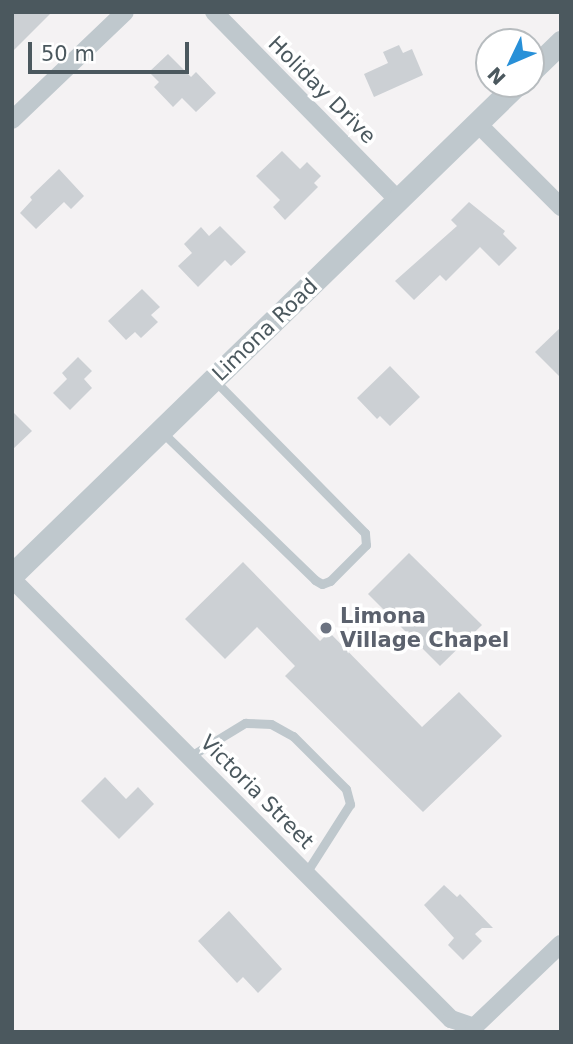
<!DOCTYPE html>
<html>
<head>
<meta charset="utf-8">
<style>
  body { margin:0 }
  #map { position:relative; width:573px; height:1044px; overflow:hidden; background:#f4f2f3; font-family:"DejaVu Sans",sans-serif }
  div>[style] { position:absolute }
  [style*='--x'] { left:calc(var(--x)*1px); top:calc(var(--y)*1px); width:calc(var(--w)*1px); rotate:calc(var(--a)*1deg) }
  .building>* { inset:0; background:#ccd0d4 }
  .service>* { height:9px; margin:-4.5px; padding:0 4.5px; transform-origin:4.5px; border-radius:4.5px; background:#bfc8cd }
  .minor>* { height:18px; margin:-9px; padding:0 9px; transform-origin:9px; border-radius:9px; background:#bfc8cd }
  .tertiary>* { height:23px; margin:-11.5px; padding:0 11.5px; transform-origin:11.5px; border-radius:11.5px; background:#bfc8cd }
  .dots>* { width:19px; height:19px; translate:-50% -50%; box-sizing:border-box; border:4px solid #fff; border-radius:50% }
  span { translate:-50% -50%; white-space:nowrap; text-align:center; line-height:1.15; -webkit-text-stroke:7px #fff; paint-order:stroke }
  .street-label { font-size:21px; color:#4b585e }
  .worship-label { font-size:21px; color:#5b616d; font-weight:700 }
  .left { translate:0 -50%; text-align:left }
  .frame { position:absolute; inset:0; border:14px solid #4b585e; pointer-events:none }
  .north { position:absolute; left:475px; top:28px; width:70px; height:70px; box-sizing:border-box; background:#fff; border:2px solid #b7bcbf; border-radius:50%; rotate:226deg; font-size:19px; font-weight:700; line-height:28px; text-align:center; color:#4b585e }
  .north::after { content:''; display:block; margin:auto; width:24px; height:32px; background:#2890d8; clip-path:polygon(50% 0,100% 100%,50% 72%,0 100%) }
  .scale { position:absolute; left:28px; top:42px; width:161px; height:32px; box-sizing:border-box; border:4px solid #4b585e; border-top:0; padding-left:9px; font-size:21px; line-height:24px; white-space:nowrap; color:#4b585e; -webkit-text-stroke:5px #fff; paint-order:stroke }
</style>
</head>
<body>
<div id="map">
  <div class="building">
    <i style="clip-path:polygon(12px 12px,52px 12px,12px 52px)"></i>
    <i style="clip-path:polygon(399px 45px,403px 53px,412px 49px,423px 75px,374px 97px,364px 74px,388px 63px,383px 52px)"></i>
    <i style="clip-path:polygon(168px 54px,191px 77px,196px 72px,216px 93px,196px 112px,182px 98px,173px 107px,154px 87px,159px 82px,149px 72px)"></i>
    <i style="clip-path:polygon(282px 151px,300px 169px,307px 162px,321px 176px,314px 183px,318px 187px,285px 220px,273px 207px,280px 200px,256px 176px)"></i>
    <i style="clip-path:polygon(59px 169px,84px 196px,71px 209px,64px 202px,36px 229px,20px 213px,32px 200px,30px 197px)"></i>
    <i style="clip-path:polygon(469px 202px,505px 231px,503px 234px,517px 248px,499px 266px,480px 247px,446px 281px,440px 275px,414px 300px,395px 281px,457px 226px,451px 220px)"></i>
    <i style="clip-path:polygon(220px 226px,246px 252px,231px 266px,225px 260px,198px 287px,178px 266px,192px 253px,184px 244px,201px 227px,209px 236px)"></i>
    <i style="clip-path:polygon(142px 289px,160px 307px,151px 315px,158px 322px,141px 338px,135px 332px,126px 340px,108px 321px)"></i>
    <i style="clip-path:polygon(561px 327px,561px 378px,535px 352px)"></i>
    <i style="clip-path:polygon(78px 357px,92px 371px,84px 379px,92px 388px,70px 410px,53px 393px,67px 379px,62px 373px)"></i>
    <i style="clip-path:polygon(390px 366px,420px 397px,390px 426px,380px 416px,377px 419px,357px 398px)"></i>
    <i style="clip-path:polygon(12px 411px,32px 431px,12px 450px)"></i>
    <i style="clip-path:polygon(409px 553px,482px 625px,440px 666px,368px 594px)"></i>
    <i style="clip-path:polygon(243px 562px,320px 641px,329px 632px,422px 727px,459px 692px,502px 736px,423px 812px,285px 676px,295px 666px,257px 627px,225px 659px,185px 619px)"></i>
    <i style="clip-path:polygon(105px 777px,126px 799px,138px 787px,154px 804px,119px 839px,81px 801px)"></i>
    <i style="clip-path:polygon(444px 885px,457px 897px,460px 894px,493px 928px,482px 928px,475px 934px,482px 941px,463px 960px,448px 945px,454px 938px,424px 905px)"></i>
    <i style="clip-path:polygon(229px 911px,282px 969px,258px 993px,243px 977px,237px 983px,198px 941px)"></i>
  </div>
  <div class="service">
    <i style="--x:162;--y:432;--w:213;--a:44"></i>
    <i style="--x:315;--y:580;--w:8;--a:30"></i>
    <i style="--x:322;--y:584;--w:9;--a:-21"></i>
    <i style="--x:330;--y:581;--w:51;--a:-45"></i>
    <i style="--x:366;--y:545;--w:12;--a:-95"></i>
    <i style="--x:365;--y:533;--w:215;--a:-134.6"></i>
    <i style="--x:189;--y:757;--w:66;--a:-31.3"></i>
    <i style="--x:245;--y:723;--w:26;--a:2"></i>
    <i style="--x:271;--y:724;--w:25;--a:29"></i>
    <i style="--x:293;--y:736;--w:75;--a:45"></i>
    <i style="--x:346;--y:789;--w:16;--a:75"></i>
    <i style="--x:350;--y:804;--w:82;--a:122.5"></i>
  </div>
  <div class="minor">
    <i style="--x:214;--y:12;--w:263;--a:45.6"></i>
    <i style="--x:12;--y:120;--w:156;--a:-43.7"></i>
    <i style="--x:477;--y:123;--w:119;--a:45"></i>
    <i style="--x:12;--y:579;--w:622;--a:45.07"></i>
    <i style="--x:451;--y:1019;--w:24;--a:19"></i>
    <i style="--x:474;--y:1027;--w:120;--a:-43.7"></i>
  </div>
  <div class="tertiary">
    <i style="--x:531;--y:71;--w:42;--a:-44"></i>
    <i style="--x:12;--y:575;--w:704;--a:-44.19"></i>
  </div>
  <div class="dots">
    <i style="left:326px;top:628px;background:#6b7280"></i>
  </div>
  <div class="street-label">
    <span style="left:322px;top:90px;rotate:45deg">Holiday Drive</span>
    <span style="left:265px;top:330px;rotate:-44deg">Limona Road</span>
    <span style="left:257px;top:792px;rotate:45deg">Victoria Street</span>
  </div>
  <div class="worship-label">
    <span class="left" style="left:340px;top:628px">Limona<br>Village Chapel</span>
  </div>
  <div class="frame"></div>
  <div class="north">N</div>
  <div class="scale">50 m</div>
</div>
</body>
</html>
